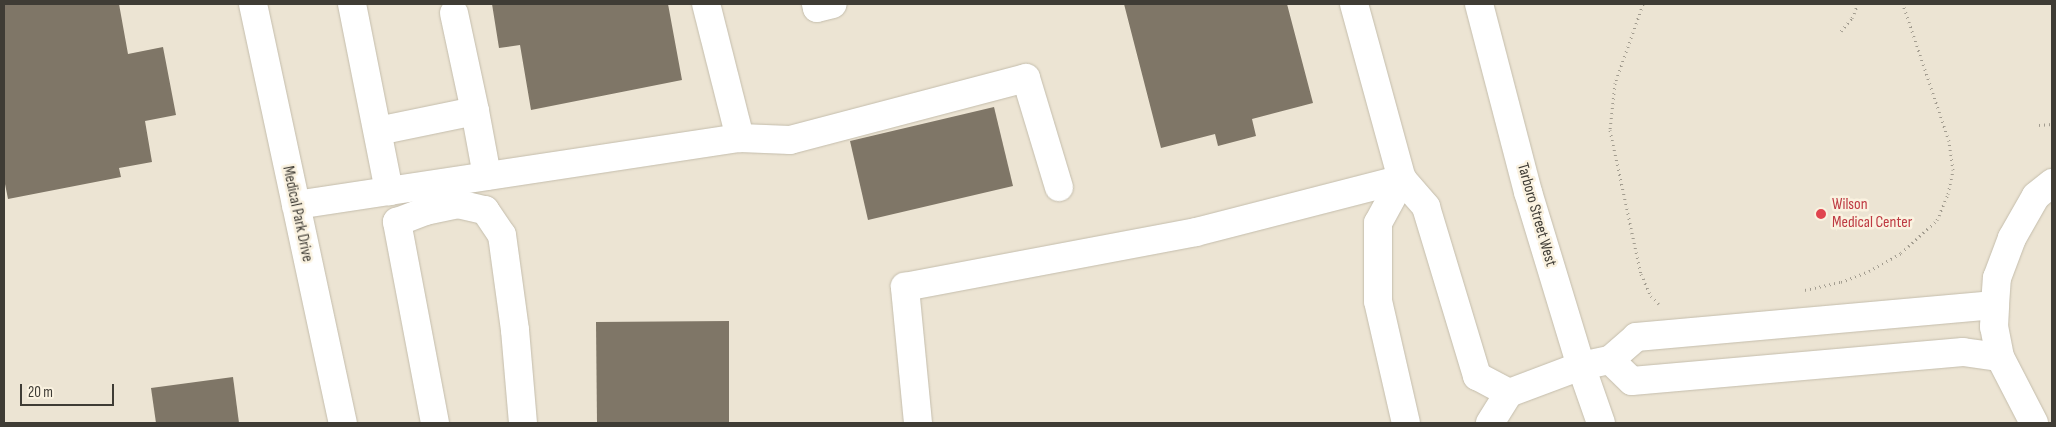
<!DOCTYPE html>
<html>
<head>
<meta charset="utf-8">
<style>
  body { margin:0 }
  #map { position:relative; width:2056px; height:427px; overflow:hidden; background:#ece4d3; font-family:"Sofia Sans Condensed",sans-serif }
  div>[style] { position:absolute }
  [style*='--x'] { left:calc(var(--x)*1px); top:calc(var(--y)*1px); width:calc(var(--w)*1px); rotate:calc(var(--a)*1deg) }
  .building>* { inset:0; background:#7f7667 }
  .path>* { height:3px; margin-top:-1.5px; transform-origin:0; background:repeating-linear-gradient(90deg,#a39d90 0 1px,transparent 0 5px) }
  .roads { filter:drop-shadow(0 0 1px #c4bdac) drop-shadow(0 0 1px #c4bdac) }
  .minor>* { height:28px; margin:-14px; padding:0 14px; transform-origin:14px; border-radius:14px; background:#fff }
  .major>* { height:28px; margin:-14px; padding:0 14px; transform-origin:14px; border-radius:14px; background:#fff }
  .dots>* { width:14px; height:14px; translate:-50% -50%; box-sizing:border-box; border:2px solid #faf2e0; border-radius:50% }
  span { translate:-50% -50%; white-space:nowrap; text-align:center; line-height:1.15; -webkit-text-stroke:5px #faf2e0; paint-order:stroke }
  .health-label { font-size:16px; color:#be3a42 }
  .left { translate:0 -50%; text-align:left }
  .street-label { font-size:16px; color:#3f3c35 }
  .frame { position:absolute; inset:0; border:5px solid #3f3c35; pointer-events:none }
  .scale { position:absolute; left:20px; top:384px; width:94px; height:22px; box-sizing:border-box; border:2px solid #3f3c35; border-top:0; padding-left:6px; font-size:15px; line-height:18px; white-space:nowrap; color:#3f3c35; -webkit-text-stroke:4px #faf2e0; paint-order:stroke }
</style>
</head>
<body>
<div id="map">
  <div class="building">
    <i style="clip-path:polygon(4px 4px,119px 4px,128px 54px,163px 47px,176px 115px,145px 121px,152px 162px,119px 168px,121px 177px,8px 199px,4px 179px)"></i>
    <i style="clip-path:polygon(492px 4px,668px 4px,682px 80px,531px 110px,520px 45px,499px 48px)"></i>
    <i style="clip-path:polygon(1124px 4px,1287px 4px,1313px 103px,1252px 119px,1256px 136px,1218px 146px,1215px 134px,1161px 148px)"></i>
    <i style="clip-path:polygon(994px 107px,1013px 186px,868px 220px,850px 141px)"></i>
    <i style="clip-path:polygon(729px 321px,729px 423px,597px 423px,596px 322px)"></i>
    <i style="clip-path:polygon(233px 377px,239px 423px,156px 423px,151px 388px)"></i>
  </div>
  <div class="path">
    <i style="--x:1643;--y:4;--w:84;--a:109.5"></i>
    <i style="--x:1615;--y:83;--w:47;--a:96.1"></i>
    <i style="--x:1610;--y:130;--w:147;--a:77.9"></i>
    <i style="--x:1641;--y:274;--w:24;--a:66"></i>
    <i style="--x:1651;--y:296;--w:11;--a:45"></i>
    <i style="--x:1841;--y:31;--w:17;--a:-50"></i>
    <i style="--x:1852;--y:18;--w:15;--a:-67"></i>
    <i style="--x:2039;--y:125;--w:13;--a:-4"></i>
    <i style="--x:1805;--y:290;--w:37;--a:-13"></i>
    <i style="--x:1841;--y:282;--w:30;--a:-21"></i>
    <i style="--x:1869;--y:271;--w:37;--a:-29"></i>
    <i style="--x:1901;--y:253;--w:49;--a:-42.5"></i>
    <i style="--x:1937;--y:220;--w:28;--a:-67"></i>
    <i style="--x:1948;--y:194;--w:25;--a:-78"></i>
    <i style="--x:1953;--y:170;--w:29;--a:-98"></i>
    <i style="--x:1949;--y:141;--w:145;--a:-108.6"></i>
  </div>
  <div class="roads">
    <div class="minor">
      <i style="--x:253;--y:4;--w:429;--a:77.9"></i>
      <i style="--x:352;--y:4;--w:191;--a:78.8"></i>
      <i style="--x:816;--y:4;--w:4;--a:76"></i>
      <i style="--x:817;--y:8;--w:16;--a:-14"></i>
      <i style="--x:1354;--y:4;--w:181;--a:74.7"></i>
      <i style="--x:1402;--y:179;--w:37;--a:49"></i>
      <i style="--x:1426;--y:207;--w:177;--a:73.2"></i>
      <i style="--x:1477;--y:376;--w:36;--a:28"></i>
      <i style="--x:475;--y:111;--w:66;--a:79.5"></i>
      <i style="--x:378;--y:131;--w:99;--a:-11.7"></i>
      <i style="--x:475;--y:111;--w:100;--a:-102.1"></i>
      <i style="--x:740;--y:138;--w:50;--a:2.3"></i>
      <i style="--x:790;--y:140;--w:244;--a:-14.7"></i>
      <i style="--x:1026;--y:78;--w:114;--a:73.2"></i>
      <i style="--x:1402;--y:179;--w:50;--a:118.6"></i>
      <i style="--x:1378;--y:223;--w:78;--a:90"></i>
      <i style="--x:1378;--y:301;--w:125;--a:77.1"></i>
      <i style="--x:296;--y:205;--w:449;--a:-8.6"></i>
      <i style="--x:740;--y:138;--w:138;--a:-104.2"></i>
      <i style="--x:1610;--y:360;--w:30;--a:44"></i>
      <i style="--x:1632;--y:381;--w:332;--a:-5"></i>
      <i style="--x:1963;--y:352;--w:37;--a:8"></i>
      <i style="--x:435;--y:423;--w:205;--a:-100.7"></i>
      <i style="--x:397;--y:222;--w:30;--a:-21"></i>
      <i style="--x:425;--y:211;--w:34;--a:-12"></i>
      <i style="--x:458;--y:204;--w:28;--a:13"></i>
      <i style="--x:485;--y:210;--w:30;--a:56"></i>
      <i style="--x:502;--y:235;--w:96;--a:82.2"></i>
      <i style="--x:515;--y:330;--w:93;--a:85.1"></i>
      <i style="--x:918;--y:423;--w:137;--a:-95.5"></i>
      <i style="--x:905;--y:287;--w:296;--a:-10.7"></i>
      <i style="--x:1196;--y:232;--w:213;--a:-14.4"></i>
      <i style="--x:1490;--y:423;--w:36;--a:-58"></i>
      <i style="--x:1509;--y:393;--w:77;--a:-20.6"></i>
      <i style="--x:1581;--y:366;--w:30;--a:-12"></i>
      <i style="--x:1610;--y:360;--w:35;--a:-41"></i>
      <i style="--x:1636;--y:337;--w:360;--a:-5.1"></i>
      <i style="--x:2034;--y:423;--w:74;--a:-117.3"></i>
      <i style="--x:2000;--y:357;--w:31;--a:-101"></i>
      <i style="--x:1994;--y:327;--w:22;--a:-87"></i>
      <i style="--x:1995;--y:305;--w:27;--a:-86"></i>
      <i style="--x:1997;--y:278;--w:43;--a:-69.4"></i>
      <i style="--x:2012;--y:238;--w:48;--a:-60.3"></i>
      <i style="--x:2036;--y:196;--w:21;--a:-39"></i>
    </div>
    <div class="major">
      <i style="--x:1479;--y:4;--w:194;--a:75.4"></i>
      <i style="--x:1528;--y:192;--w:182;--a:73.1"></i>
      <i style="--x:1581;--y:366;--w:60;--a:70.7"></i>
    </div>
  </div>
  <div class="dots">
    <i style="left:1821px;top:214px;background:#e0444e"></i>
  </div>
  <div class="health-label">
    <span class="left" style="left:1832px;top:214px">Wilson<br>Medical Center</span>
  </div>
  <div class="street-label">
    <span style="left:297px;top:214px;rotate:78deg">Medical Park Drive</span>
    <span style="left:1536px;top:215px;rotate:74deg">Tarboro Street West</span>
  </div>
  <div class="frame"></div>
  <div class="scale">20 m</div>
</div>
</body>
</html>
